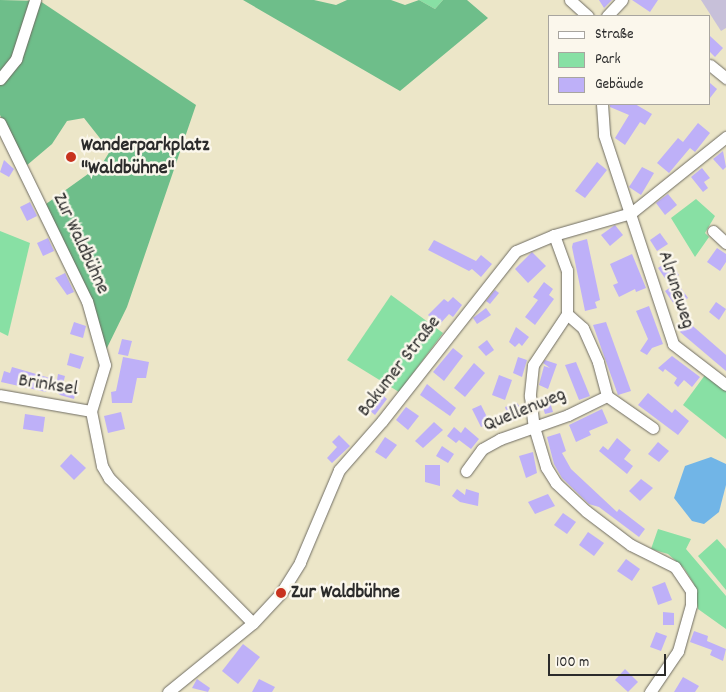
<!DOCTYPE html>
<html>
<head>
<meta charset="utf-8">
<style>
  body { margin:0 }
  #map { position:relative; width:726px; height:692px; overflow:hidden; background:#ece6c8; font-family:Dekko,sans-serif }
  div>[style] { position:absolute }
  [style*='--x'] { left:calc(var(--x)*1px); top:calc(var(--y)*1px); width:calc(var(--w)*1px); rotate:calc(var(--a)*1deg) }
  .industrial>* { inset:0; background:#c7c0d9 }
  .green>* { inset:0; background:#88e0a4 }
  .forest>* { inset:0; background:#6ebe8a }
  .water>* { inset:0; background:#71b5e7 }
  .building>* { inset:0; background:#beb0f8 }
  .roads { filter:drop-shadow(0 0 1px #6f6c62) drop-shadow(0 0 1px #6f6c62) }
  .minor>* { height:11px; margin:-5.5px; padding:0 5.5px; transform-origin:5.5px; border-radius:5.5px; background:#fff }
  .dots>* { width:14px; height:14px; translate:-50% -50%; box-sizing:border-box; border:2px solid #fbf7ec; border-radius:50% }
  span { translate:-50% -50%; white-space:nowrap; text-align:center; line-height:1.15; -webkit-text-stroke:5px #fbf7ec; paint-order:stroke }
  .poi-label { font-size:20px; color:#2b2b2b; font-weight:700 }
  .left { translate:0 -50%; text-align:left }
  .street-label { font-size:20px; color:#2b2b2b }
  .legend { position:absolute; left:548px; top:15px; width:162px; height:90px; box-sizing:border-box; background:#fbf7ec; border:1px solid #a8a59f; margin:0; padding:6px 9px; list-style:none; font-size:15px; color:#2b2b2b }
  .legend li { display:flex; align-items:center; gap:10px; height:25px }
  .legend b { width:25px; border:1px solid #a8a59f }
  .scale { position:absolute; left:548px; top:654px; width:118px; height:22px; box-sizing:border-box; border:2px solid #2b2b2b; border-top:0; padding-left:6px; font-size:15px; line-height:18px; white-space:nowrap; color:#2b2b2b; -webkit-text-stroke:4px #fbf7ec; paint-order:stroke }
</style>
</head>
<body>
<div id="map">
  <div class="industrial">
    <i style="clip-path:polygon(701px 0,726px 0,726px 28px,721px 31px)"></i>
  </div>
  <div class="green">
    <i style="clip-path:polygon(419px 0,443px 0,435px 9px)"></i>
    <i style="clip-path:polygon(696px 199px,715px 216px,705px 233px,709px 237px,695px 257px,671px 218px)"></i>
    <i style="clip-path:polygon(0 231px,30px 243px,8px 336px,0 332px)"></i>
    <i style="clip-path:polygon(391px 295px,443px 333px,399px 392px,347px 360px)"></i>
    <i style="clip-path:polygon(705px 375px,726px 391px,726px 439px,683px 405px)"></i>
    <i style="clip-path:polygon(658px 529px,691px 539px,686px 549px,726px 596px,726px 629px,698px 609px,694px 584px,684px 568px,668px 554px,651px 549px)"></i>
    <i style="clip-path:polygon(717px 539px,726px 549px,726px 590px,698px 556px)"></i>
  </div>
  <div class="forest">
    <i style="clip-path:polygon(0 0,40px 1px,196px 105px,127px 307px,104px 354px,46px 204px,102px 164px,110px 151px,84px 118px,67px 121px,52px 144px,26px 166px,0 115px)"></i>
    <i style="clip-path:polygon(243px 0,314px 0,336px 5px,347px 0,391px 0,405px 5px,419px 0,435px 9px,443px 0,467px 0,488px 18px,400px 91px)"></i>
  </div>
  <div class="water">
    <i style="clip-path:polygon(711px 457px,726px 464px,726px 485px,719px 512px,704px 524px,692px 521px,674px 498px,685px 466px)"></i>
  </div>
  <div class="building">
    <i style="clip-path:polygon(599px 0,612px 0,604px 8px)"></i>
    <i style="clip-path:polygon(632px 0,658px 0,650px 12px)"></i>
    <i style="clip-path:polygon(710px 36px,723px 48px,715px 57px,710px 52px)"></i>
    <i style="clip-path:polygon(710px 83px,717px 89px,710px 98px)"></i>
    <i style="clip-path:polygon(610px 104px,635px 104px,652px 114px,645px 125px,640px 122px,625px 145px,615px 138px,629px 115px,610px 107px)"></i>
    <i style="clip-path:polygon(698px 123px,710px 133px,695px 152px,690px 148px,669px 173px,657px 163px,678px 138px,683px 142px)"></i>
    <i style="clip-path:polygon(723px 151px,726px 167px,723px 170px,713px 159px)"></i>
    <i style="clip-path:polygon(4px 160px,14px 169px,9px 177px,0 172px)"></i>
    <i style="clip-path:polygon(597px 162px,607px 170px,585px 198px,575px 191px)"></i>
    <i style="clip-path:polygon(642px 167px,654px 173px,641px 195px,629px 187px)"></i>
    <i style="clip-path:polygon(702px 168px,710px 178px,704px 182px,708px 188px,703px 192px,691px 177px)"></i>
    <i style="clip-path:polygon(668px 194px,677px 205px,665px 215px,656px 203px)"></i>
    <i style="clip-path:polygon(30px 202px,37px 216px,27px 221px,20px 207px)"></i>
    <i style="clip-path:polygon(615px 225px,623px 235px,610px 246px,601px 235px)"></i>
    <i style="clip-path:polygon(660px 233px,668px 244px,657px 251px,650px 240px)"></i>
    <i style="clip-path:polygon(48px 238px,54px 251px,43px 256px,37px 243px)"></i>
    <i style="clip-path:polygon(587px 239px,600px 300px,595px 302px,597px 308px,585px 311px,572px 247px,573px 243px)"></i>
    <i style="clip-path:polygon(434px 240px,476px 261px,481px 255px,492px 264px,481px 277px,472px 269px,469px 271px,428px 250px)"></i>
    <i style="clip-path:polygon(717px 248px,726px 254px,726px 262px,720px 271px,707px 262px)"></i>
    <i style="clip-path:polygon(532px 252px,546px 266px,528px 283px,515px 269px)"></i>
    <i style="clip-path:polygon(632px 254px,646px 288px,636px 292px,635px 289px,619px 297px,613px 285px,618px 283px,610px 264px)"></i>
    <i style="clip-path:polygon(669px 260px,679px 275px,674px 278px,688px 298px,676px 307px,665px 291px,671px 287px,658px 268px)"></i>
    <i style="clip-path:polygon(65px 273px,74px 292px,67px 295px,55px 278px)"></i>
    <i style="clip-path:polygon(544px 282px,553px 289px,549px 295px,554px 299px,535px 325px,525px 317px,538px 300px,533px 297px)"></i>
    <i style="clip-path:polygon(495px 290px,499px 293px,490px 304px,486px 301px)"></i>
    <i style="clip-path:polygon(453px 297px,462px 305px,453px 317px,449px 314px,439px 325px,428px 315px,444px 299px,448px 302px)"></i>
    <i style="clip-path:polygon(716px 302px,726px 309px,719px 320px,709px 312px)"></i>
    <i style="clip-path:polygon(649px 306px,663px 344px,652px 348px,647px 355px,640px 351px,648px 339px,636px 311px)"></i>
    <i style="clip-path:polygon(486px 308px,491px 315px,477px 324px,473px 318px)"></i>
    <i style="clip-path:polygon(687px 321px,726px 355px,726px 371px,680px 332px)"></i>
    <i style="clip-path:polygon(74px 322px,86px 326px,83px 338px,70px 334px)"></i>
    <i style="clip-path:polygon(606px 322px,631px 391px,618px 395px,593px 325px)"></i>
    <i style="clip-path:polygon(516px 327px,529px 337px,522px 346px,519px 343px,515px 347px,509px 342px)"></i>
    <i style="clip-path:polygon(122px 339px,132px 341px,128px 356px,118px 354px)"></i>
    <i style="clip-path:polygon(487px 340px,494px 350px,486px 356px,478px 347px)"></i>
    <i style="clip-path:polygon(453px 348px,463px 356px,444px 381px,433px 372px)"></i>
    <i style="clip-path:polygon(70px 353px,84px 357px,80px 369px,67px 365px)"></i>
    <i style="clip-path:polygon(672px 356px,700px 377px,692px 387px,684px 380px,678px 387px,674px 383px,677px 378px,665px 369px,663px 372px,658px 368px)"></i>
    <i style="clip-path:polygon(123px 357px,149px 362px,146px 378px,137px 378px,132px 403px,112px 403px,111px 392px,116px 391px)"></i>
    <i style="clip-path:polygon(518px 357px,527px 360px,522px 377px,513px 373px)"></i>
    <i style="clip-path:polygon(545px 360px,557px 364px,548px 389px,539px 385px,544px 366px,550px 368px,543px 363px)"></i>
    <i style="clip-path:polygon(576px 362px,590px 396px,579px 400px,565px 365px)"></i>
    <i style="clip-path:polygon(474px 363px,485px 373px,465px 397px,454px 388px)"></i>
    <i style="clip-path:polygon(12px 367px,57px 380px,58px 374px,65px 376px,63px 384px,77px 387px,74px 399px,60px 395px,48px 385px,46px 392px,1px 382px,4px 371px,10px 373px)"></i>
    <i style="clip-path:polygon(499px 375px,512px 380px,505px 400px,492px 395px)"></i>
    <i style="clip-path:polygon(427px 384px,456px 408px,450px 416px,420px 395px)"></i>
    <i style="clip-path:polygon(377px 390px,387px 399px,375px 415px,364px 406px)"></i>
    <i style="clip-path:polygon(648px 393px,672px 413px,675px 409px,689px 421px,678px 435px,638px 405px)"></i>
    <i style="clip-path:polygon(548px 395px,553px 412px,545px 414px,540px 398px)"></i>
    <i style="clip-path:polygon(517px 403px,523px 411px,517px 414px,518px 419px,510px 422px,505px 407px)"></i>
    <i style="clip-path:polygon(481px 405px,490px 423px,481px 427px,472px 409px)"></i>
    <i style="clip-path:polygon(406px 407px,419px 416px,408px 430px,396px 420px)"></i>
    <i style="clip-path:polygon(602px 409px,608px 423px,589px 431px,591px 435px,576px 442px,569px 425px)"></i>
    <i style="clip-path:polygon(121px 412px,125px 429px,108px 433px,104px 416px)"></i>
    <i style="clip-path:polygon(25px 414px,45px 417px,43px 432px,23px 429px)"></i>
    <i style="clip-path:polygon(434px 422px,443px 430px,423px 448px,415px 441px)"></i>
    <i style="clip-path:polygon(454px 427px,461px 433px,465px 427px,479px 439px,471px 449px,459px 440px,456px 443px,447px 436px)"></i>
    <i style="clip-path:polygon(560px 433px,566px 451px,562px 453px,571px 469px,617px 512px,619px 509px,645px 529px,639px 537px,599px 507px,589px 504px,562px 478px,554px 464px,547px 437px)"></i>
    <i style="clip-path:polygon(339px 435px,350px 446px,332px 463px,327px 458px,337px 447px,332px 442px)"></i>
    <i style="clip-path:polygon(385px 437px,397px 445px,386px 459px,375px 452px)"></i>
    <i style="clip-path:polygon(617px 438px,631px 450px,624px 459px,633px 466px,627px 474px,599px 451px,603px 446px,608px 450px)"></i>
    <i style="clip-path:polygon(658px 442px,669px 451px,659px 462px,648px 454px)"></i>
    <i style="clip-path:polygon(442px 446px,454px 454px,448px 463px,436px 456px)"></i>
    <i style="clip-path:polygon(533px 452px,537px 473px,526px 478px,519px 456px)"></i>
    <i style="clip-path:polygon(71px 454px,86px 468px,74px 480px,60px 466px)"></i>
    <i style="clip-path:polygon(425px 465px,440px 465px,440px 486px,425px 482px)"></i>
    <i style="clip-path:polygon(641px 479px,653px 488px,640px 501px,629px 491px)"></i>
    <i style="clip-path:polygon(457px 489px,465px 495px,466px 489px,479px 493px,478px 506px,460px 502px,452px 496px)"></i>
    <i style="clip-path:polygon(548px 494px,555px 506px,535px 514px,528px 502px)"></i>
    <i style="clip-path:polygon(563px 513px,576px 522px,567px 534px,554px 525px)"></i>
    <i style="clip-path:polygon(588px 532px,604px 543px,594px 556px,579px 545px)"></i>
    <i style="clip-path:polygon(626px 559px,640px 569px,632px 581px,617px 571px)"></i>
    <i style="clip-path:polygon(665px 582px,672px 600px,658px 605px,652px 587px)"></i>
    <i style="clip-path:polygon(663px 612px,674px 613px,674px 625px,663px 625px)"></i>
    <i style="clip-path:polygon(694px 631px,708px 636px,707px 641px,726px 649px,723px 661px,710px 655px,712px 650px,690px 642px)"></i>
    <i style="clip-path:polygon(656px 632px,667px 636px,661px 651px,650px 647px)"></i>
    <i style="clip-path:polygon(243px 644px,260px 657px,238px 684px,222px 671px)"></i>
    <i style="clip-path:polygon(625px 669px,638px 682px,628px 692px,615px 680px)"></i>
    <i style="clip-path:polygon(683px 677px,699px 686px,695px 692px,674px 692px)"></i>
    <i style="clip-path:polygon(197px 679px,210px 688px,208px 692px,192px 688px)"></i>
    <i style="clip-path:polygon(259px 679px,275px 687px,272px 692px,252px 692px)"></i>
  </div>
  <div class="roads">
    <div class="minor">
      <i style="--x:570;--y:0;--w:24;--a:42"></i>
      <i style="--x:607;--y:16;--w:22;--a:-47"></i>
      <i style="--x:710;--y:65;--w:21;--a:39"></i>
      <i style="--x:0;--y:79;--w:26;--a:-51"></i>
      <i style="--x:16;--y:59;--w:62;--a:-72.1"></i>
      <i style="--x:602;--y:104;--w:31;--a:86"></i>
      <i style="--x:604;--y:135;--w:220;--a:71.7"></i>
      <i style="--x:673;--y:344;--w:67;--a:37.7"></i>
      <i style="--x:0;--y:123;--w:198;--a:64"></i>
      <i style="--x:87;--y:301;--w:66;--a:74.3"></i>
      <i style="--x:105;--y:365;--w:48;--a:106.9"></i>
      <i style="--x:91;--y:411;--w:56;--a:78.7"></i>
      <i style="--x:102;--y:466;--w:14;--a:60"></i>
      <i style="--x:109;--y:478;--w:204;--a:45.2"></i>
      <i style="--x:713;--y:231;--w:18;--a:43"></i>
      <i style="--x:554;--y:235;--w:37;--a:70"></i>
      <i style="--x:567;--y:270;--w:44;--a:90"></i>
      <i style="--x:567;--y:314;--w:61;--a:123.7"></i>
      <i style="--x:533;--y:365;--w:31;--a:96"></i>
      <i style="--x:530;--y:396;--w:31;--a:83"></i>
      <i style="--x:534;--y:427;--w:42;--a:73.3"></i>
      <i style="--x:546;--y:467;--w:19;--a:58"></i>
      <i style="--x:556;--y:483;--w:41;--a:43"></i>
      <i style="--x:586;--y:511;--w:56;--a:37.1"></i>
      <i style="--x:631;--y:545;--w:49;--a:26.6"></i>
      <i style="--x:675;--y:567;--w:29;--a:56"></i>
      <i style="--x:691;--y:591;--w:14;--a:90"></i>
      <i style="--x:691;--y:605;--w:48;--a:105.8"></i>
      <i style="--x:678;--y:651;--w:50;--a:124.3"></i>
      <i style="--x:567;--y:314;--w:21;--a:41"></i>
      <i style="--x:583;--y:328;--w:37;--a:66"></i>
      <i style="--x:598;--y:362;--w:35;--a:75"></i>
      <i style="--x:607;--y:396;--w:56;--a:34.8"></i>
      <i style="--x:0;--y:395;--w:92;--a:10"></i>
      <i style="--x:466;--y:471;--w:27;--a:-54"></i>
      <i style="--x:482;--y:449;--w:21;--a:-29"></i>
      <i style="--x:500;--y:439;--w:72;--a:-19.4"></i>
      <i style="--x:568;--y:415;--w:43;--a:-26"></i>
      <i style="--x:168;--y:692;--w:109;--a:-39.1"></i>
      <i style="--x:253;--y:623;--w:41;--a:-47"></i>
      <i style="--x:281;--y:593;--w:36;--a:-58"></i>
      <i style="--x:300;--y:562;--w:100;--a:-67"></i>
      <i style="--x:339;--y:470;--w:65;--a:-48.7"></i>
      <i style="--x:382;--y:421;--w:216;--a:-51.8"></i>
      <i style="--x:516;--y:251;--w:41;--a:-22.8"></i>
      <i style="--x:554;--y:235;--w:80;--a:-15.9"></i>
      <i style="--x:631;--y:213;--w:122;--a:-38.7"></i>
    </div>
  </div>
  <div class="dots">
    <i style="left:71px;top:157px;background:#c8321e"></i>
    <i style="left:281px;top:593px;background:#c8321e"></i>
  </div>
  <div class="poi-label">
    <span class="left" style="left:81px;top:158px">Wanderparkplatz<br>"Waldbühne"</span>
    <span class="left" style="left:291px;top:593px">Zur Waldbühne</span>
  </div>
  <div class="street-label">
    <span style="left:80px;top:244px;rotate:65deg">Zur Waldbühne</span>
    <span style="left:675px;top:290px;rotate:72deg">Alruneweg</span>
    <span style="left:400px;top:367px;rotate:-52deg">Bakumer Straße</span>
    <span style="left:48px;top:386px;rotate:9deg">Brinksel</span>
    <span style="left:525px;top:411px;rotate:-22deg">Quellenweg</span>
  </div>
  <ul class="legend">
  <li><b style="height:6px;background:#fff"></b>Straße</li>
  <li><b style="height:14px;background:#88e0a4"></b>Park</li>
  <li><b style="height:14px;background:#beb0f8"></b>Gebäude</li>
  </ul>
  <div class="scale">100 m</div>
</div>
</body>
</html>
